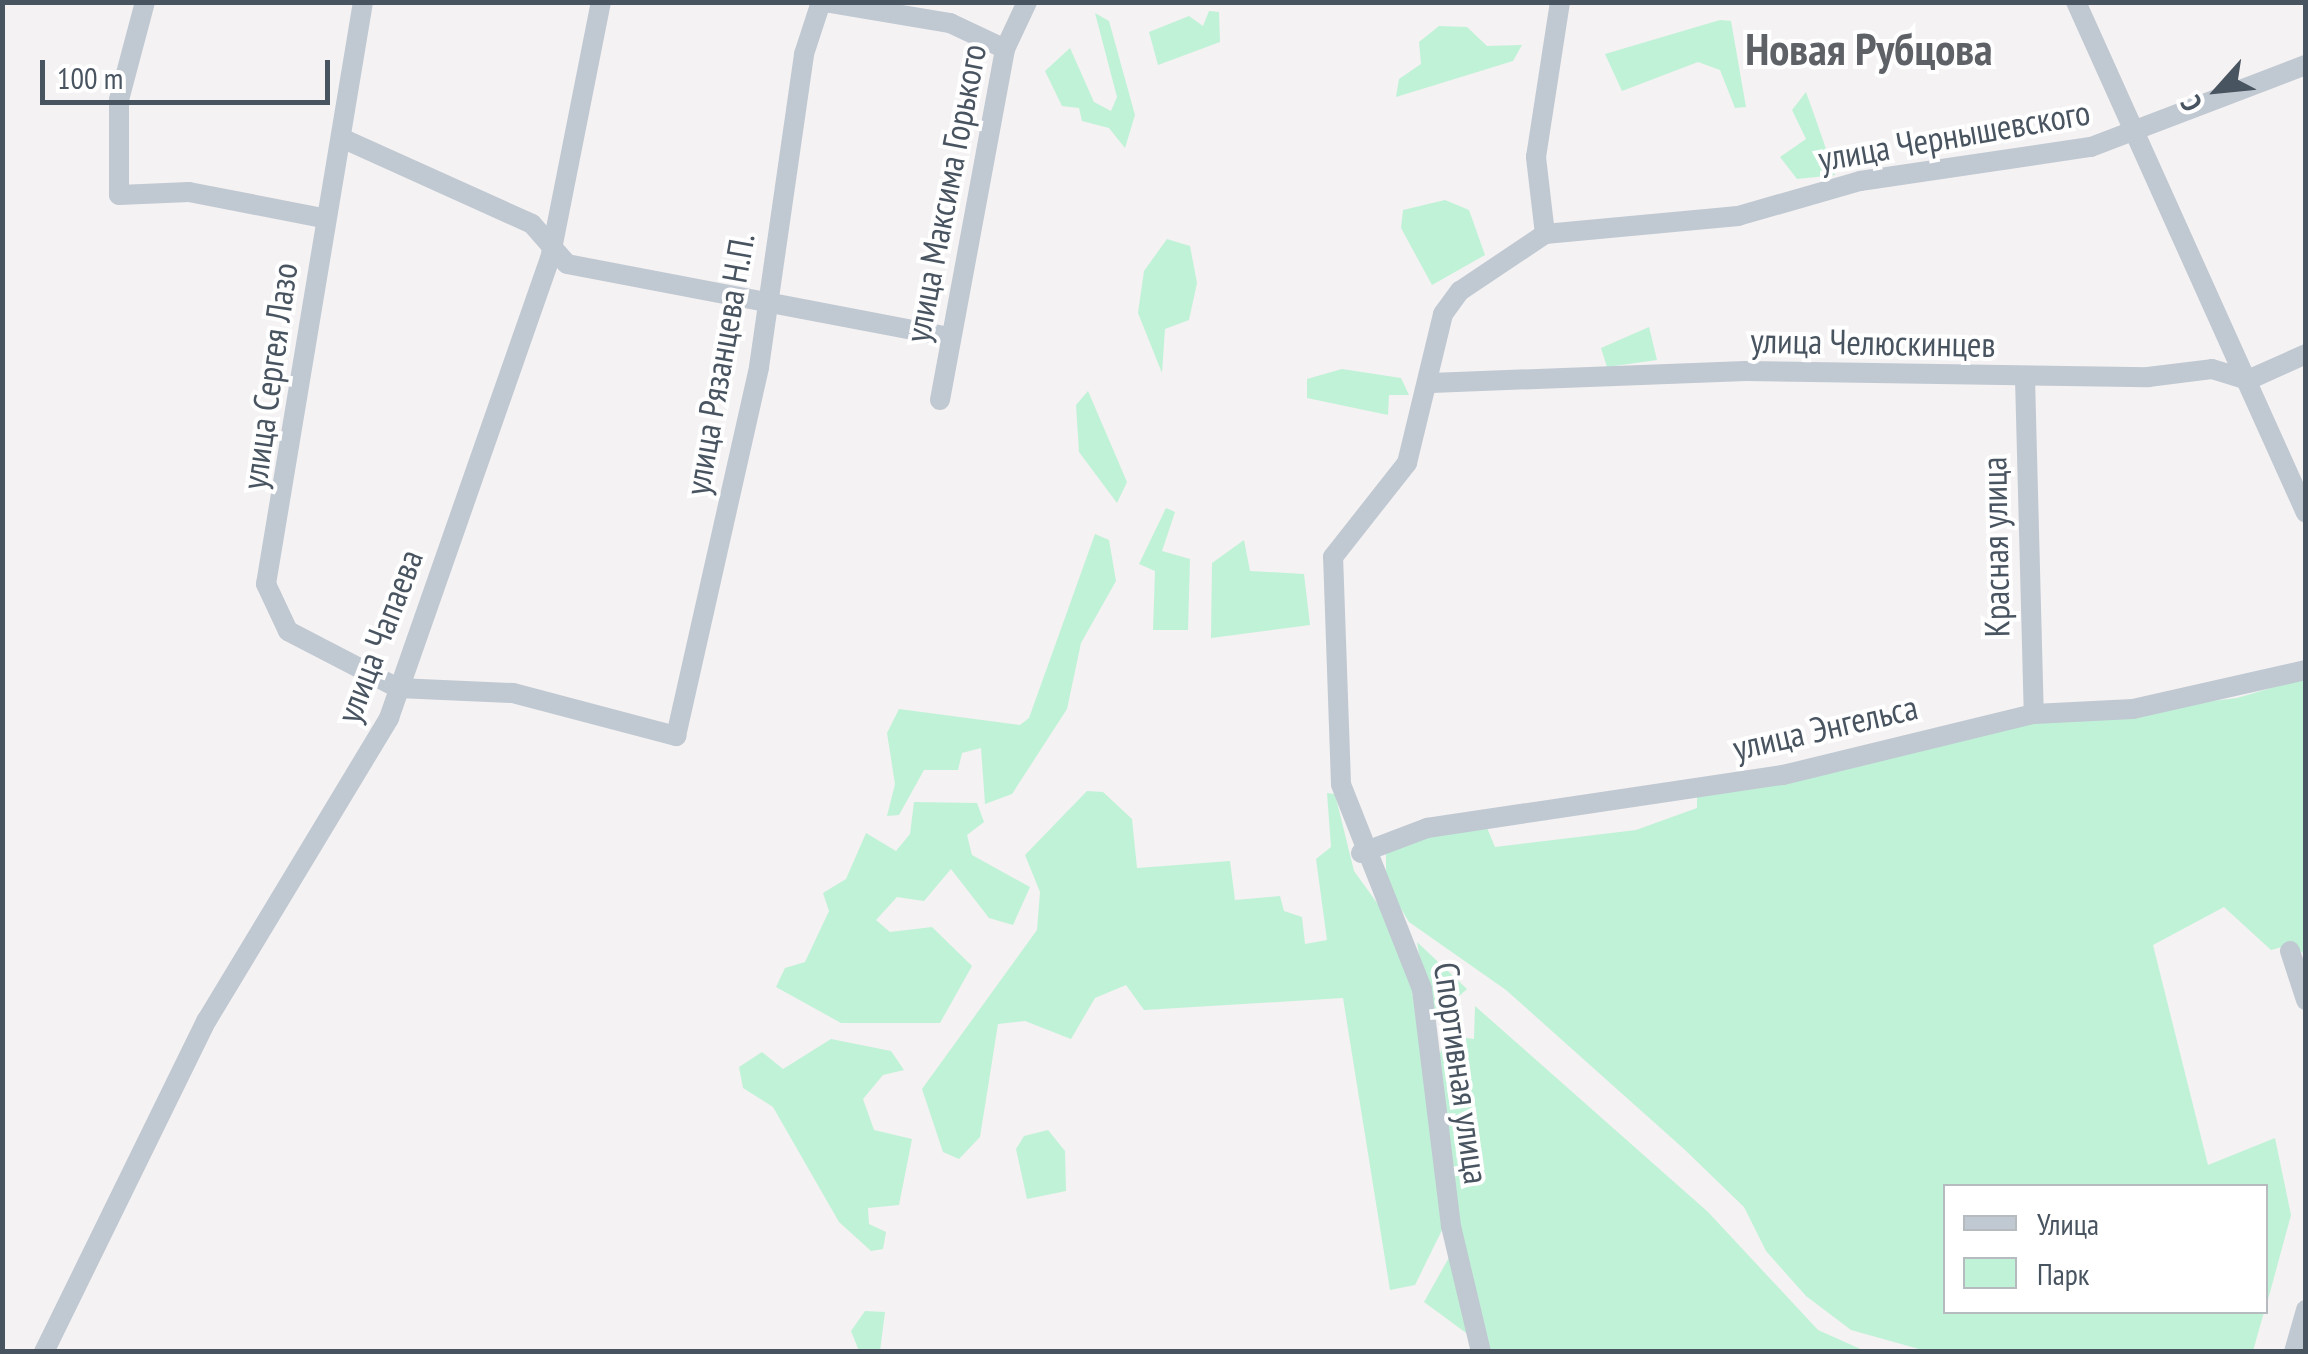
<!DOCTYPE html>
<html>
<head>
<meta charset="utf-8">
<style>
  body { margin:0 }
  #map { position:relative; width:2308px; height:1354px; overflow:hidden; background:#f4f2f2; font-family:"PT Sans Narrow",sans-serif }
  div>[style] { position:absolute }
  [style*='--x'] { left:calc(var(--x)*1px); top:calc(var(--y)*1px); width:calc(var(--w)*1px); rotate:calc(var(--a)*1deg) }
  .green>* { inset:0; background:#c0f2d7 }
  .minor>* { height:20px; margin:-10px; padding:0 10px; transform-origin:10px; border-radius:10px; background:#c0c8d2 }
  span { translate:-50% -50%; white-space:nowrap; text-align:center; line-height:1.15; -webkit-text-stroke:8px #fff; paint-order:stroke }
  .street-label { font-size:35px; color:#495461 }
  .district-label { font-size:45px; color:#5e6267; font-weight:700 }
  .frame { position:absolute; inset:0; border:5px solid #495461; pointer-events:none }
  .legend { position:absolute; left:1943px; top:1184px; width:325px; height:130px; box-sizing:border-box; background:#fff; border:2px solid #b6bbc0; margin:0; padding:12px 18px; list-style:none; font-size:30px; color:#495461 }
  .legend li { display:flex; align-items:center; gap:20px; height:50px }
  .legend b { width:50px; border:2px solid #b6bbc0 }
  .north { position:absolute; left:2168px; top:40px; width:100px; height:100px; -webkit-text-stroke:8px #fff; paint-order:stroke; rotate:243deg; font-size:28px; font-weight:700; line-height:40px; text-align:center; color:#495461 }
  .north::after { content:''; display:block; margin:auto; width:35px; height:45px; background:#495461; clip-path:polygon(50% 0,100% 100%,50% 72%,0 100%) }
  .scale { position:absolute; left:40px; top:60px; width:290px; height:45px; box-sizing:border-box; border:5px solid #495461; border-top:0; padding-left:12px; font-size:30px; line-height:35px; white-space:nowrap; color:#495461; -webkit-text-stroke:8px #fff; paint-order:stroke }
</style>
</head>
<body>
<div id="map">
  <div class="green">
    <i style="clip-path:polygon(1209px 11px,1219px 12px,1220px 42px,1158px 65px,1149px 32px,1189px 16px,1203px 26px)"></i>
    <i style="clip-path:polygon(1095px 13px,1109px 21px,1135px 115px,1125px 148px,1109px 128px,1082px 121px,1079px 108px,1062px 106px,1045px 71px,1070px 48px,1094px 102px,1111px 111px,1117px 97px)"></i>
    <i style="clip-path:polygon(1720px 20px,1731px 21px,1746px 107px,1735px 108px,1720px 70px,1698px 62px,1622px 91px,1605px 54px)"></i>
    <i style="clip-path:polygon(1439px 26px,1467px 27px,1487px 46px,1522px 45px,1513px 61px,1396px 97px,1399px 79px,1421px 64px,1419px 42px)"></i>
    <i style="clip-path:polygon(1806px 92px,1816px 120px,1835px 175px,1797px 179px,1780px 157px,1806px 139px,1792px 110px)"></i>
    <i style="clip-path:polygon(1445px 200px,1469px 210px,1485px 255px,1432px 285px,1401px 228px,1403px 210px)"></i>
    <i style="clip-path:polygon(1167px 239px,1190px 246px,1197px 283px,1189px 320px,1165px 329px,1162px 373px,1138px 313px,1144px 271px)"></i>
    <i style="clip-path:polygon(1649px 327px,1657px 360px,1607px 367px,1601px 348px)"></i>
    <i style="clip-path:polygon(1342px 369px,1401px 378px,1409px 395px,1389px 395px,1388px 415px,1307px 398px,1307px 379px)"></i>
    <i style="clip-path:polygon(1088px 391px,1127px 482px,1117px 503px,1079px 452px,1076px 405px)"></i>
    <i style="clip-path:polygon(1166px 508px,1175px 512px,1162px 551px,1190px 559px,1188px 630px,1153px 630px,1155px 571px,1139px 564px)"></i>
    <i style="clip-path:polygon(1095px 534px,1109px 540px,1116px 581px,1081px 643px,1067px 709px,1012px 794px,985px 804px,981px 748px,962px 753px,958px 770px,924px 770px,899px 815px,887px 816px,895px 784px,887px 733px,899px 709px,1020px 725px,1029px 718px)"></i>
    <i style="clip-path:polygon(1244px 540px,1250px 571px,1304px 574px,1310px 625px,1211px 638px,1212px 563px)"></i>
    <i style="clip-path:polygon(2305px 678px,2305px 955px,2293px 944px,2271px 950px,2224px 907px,2153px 945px,2208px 1165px,2275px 1138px,2291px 1215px,2266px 1307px,2266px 1186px,1946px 1186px,1946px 1312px,2264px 1312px,2253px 1351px,1926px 1351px,1851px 1330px,1806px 1296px,1766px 1251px,1744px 1207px,1684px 1149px,1506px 990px,1409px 922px,1386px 884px,1386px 851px,1398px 844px,1485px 823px,1495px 847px,1636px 830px,1697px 808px,1697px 797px,2033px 723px,2237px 698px)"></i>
    <i style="clip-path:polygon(1087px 791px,1103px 792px,1132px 819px,1137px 868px,1230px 861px,1235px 900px,1280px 896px,1284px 911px,1302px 917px,1305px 944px,1327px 940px,1316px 859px,1331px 847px,1327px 793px,1335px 794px,1354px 871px,1398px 932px,1394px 947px,1407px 953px,1444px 1226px,1415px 1285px,1390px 1290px,1343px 998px,1144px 1010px,1126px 985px,1095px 998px,1071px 1039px,1025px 1021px,998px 1024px,980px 1137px,959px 1159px,943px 1152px,922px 1089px,1037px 930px,1040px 892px,1025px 855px)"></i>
    <i style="clip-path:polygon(914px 802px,977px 803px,984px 822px,967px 835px,972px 855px,1030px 887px,1013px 925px,989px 918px,951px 869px,924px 901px,897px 897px,876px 920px,890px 932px,932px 927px,972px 966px,940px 1023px,841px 1023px,776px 987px,785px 968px,805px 962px,829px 911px,823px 893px,846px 879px,866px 833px,896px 851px,910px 834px)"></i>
    <i style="clip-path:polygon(1417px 942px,1467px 989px,1430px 1022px)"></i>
    <i style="clip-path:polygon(1475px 1006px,1708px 1212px,1818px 1330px,1865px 1351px,1487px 1351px,1456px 1219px,1437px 1063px,1450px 1023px,1459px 1037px,1474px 1039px)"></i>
    <i style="clip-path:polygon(831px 1039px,891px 1051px,904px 1070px,883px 1075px,863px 1099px,874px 1130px,912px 1139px,899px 1205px,868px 1208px,869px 1224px,886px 1232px,883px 1249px,871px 1251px,839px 1222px,773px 1107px,743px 1088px,739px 1067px,762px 1052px,783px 1069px)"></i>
    <i style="clip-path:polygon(1048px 1130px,1065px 1151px,1066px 1191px,1027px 1199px,1016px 1149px,1024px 1136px)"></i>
    <i style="clip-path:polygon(1451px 1254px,1473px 1338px,1424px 1302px)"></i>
    <i style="clip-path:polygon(865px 1311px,885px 1312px,880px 1351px,859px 1351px,851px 1331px)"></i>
  </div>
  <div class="minor">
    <i style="--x:145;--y:2;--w:101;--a:104.9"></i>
    <i style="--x:119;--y:100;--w:95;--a:90"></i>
    <i style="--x:119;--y:195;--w:70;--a:-2.5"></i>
    <i style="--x:189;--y:192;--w:136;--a:11"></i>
    <i style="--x:363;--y:2;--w:590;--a:99.46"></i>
    <i style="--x:266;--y:584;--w:52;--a:64.9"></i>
    <i style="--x:288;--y:631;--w:124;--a:27.4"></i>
    <i style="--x:824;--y:2;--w:128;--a:9.5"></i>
    <i style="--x:950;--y:23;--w:61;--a:25.3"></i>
    <i style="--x:2076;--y:2;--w:560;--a:65.77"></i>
    <i style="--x:346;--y:140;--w:204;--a:24.3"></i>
    <i style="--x:532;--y:224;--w:53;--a:48.8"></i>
    <i style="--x:567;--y:264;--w:388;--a:10.8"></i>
    <i style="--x:1545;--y:234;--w:194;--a:-5.3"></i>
    <i style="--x:1738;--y:216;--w:127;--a:-16"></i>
    <i style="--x:1860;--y:181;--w:233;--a:-8.4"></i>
    <i style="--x:2091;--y:147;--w:230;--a:-20.9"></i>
    <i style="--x:2025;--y:378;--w:336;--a:88.5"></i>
    <i style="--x:1431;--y:383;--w:315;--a:-2.2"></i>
    <i style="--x:1746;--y:371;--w:402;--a:0.9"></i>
    <i style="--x:2148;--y:377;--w:64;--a:-7.1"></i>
    <i style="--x:2212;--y:369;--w:38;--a:17"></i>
    <i style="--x:2248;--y:380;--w:64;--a:-24.1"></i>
    <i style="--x:940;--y:400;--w:357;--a:-79.5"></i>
    <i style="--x:1005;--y:49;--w:52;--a:-64.9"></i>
    <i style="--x:398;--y:688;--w:115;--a:2.5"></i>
    <i style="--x:513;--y:693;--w:169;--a:14.8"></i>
    <i style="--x:676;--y:736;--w:378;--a:-77.3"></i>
    <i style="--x:759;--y:367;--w:316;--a:-81.8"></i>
    <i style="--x:804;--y:54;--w:55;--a:-71.9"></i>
    <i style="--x:1361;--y:853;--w:71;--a:-20.7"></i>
    <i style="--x:1427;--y:828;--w:360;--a:-8.5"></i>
    <i style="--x:1783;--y:775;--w:258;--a:-13.7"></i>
    <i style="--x:2034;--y:714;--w:99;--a:-2.9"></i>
    <i style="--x:2133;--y:709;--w:177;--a:-12.7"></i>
    <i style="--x:2290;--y:951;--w:52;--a:71.9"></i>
    <i style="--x:44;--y:1352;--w:370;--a:-63.9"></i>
    <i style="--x:207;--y:1020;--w:353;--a:-58.9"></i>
    <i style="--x:389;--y:718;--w:486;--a:-70.7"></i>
    <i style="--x:550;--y:259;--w:262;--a:-78.8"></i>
    <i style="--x:1481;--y:1352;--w:130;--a:-103.4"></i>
    <i style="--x:1451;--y:1226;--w:239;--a:-97"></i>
    <i style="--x:1422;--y:989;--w:220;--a:-111.6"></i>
    <i style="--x:1341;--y:784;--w:227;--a:-92"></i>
    <i style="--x:1333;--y:557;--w:120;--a:-51.8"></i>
    <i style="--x:1407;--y:463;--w:153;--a:-76.4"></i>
    <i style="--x:1443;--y:314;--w:29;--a:-54"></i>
    <i style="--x:1460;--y:291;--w:102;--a:-33.8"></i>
    <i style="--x:1545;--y:234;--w:78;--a:-96.7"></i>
    <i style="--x:1536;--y:157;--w:157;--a:-81.2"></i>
    <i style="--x:2294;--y:1352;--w:44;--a:-74.1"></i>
  </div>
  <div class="street-label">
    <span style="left:1954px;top:135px;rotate:-10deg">улица Чернышевского</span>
    <span style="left:945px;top:193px;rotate:-79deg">улица Максима Горького</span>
    <span style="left:1873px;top:342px;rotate:1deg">улица Челюскинцев</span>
    <span style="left:719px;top:364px;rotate:-80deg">улица Рязанцева Н.П.</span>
    <span style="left:269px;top:376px;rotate:-82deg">улица Сергея Лазо</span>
    <span style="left:1995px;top:547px;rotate:-91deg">Красная улица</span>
    <span style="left:379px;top:636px;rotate:-69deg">улица Чапаева</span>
    <span style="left:1825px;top:727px;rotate:-13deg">улица Энгельса</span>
    <span style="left:1462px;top:1073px;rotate:82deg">Спортивная улица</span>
  </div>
  <div class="district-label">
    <span style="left:1869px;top:49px">Новая Рубцова</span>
  </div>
  <div class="frame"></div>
  <ul class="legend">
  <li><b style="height:12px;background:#c0c8d2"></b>Улица</li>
  <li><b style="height:28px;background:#c0f2d7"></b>Парк</li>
  </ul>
  <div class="north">С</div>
  <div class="scale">100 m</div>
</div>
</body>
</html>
